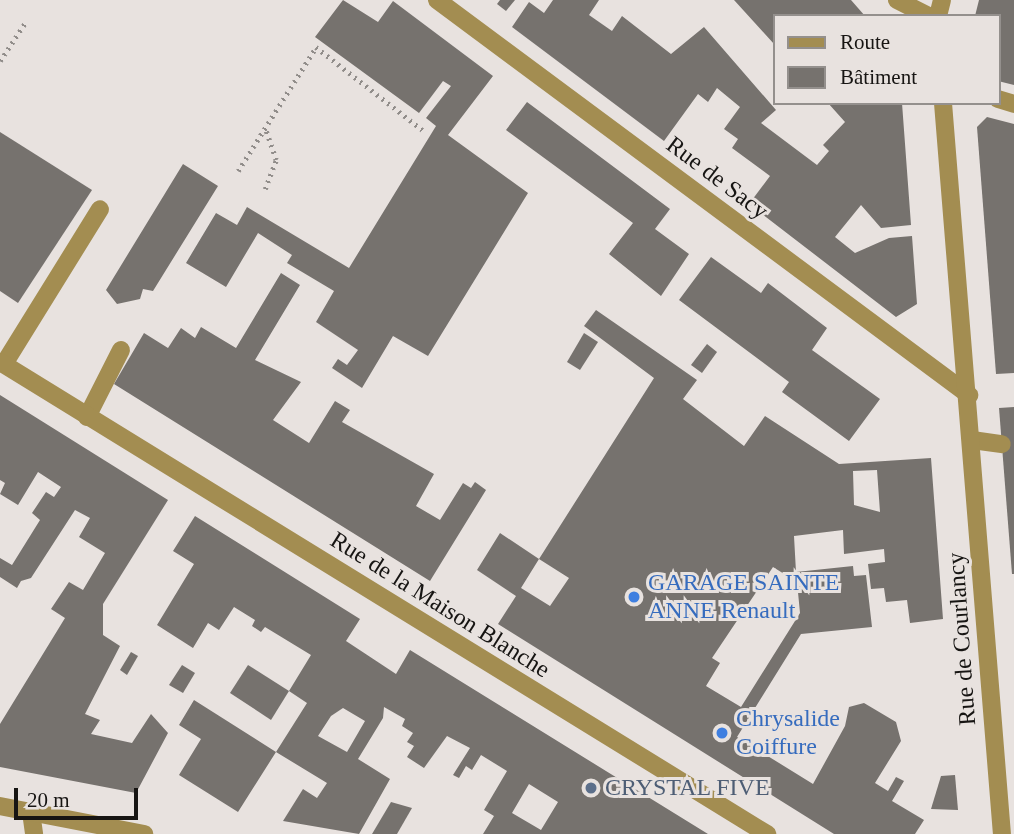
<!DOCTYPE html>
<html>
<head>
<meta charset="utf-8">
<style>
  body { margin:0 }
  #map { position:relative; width:1014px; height:834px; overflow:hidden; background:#e8e2df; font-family:"Times New Roman",serif }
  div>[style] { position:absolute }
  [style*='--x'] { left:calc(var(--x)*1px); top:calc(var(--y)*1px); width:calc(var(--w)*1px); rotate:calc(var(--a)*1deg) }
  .building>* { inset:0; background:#76726e }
  .path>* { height:4.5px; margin-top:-2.25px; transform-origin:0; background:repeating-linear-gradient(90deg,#918d8a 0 2px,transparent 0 7px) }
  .service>* { height:18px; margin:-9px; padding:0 9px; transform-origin:9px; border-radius:9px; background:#a38d51 }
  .minor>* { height:18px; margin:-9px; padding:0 9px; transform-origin:9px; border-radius:9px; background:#a38d51 }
  .tertiary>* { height:18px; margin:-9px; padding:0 9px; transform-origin:9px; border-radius:9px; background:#a38d51 }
  .dots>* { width:19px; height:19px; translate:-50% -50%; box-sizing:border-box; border:4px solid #e8e2df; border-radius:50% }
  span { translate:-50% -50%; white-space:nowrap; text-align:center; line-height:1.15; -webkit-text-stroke:6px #e8e2df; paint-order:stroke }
  .street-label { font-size:24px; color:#171513 }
  .shop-label { font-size:24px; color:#366cbe }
  .left { translate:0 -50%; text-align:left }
  .service-label { font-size:24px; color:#4e5e75 }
  .legend { position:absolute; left:773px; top:14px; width:228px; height:91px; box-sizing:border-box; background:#e8e2df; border:2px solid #94908d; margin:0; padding:9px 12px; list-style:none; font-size:21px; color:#171513 }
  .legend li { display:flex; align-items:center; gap:14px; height:35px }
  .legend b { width:35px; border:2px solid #94908d }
  .scale { position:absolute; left:14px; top:788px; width:124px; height:32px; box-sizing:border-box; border:4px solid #171513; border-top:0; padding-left:9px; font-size:21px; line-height:24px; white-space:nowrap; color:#171513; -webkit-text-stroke:5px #e8e2df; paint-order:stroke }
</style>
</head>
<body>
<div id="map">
  <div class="building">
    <i style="clip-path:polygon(343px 0,378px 22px,393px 1px,493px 76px,448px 135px,528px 193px,428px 356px,393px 336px,362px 388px,332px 368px,338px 359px,347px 365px,358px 350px,316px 322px,334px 291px,287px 263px,292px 255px,258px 233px,226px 287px,186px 263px,216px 213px,237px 225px,247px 207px,349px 268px,436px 126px,426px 118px,451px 86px,443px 81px,419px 113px,315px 37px)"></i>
    <i style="clip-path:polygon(500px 0,515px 0,506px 11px,497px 4px)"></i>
    <i style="clip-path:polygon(553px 0,599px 0,589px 15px,612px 31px,622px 16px,671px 54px,704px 27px,776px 110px,761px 123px,817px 165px,829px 151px,823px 145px,845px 122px,828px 103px,902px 103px,911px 225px,881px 228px,861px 205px,835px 237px,855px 253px,889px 238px,912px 236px,917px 304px,896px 317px,749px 204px,770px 176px,732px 148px,738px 139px,724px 129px,740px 107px,717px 88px,708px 102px,698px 94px,664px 141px,512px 27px,529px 2px,544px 13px)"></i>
    <i style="clip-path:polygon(734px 0,851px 0,865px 16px,774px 16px,774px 44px)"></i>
    <i style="clip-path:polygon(979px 0,1014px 0,1014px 85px,998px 81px,998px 16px,975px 16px)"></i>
    <i style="clip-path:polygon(527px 102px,670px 209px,655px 229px,689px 254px,661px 296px,609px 254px,633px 223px,506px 130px)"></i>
    <i style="clip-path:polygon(987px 117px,1014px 124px,1014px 373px,996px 374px,977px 127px)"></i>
    <i style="clip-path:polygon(0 132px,92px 190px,18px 303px,0 291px)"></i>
    <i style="clip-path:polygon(183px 164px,218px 186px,153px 291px,143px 289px,140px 299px,117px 304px,106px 290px)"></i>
    <i style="clip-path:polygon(711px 257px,761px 293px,768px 283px,827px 328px,812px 350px,880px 399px,849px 441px,782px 392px,789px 382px,679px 300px)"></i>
    <i style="clip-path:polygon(281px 273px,300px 285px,255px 360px,301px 382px,273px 420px,309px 443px,335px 401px,350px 410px,342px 422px,434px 474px,416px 506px,440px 520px,463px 483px,471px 488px,475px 482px,486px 490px,430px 581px,114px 384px,144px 333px,168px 348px,181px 328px,195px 338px,201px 327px,236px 348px)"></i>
    <i style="clip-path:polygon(evenodd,596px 310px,697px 380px,683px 399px,744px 446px,765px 416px,839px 464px,931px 458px,943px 619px,910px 623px,907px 600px,886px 602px,884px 588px,871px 589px,868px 564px,885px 562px,884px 549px,844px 554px,843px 530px,794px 536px,796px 572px,853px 566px,854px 576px,866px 575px,872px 627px,801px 634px,737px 737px,813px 784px,845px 726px,849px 707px,864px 703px,896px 722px,901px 741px,875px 783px,888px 791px,896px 777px,904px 781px,892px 801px,924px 820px,915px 834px,834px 834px,498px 624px,516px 596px,477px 570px,500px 533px,539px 559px,521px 588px,550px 606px,569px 578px,539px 559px,654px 378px,584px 326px,596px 310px,877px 470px,880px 512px,854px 505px,853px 471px,877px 470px,596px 310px,773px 567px,797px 582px,800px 613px,741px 707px,706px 686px,720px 663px,712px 658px,773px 567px)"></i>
    <i style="clip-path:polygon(584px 333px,598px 342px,580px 370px,567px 362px)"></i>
    <i style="clip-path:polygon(707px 344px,717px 352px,702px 373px,691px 365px)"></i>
    <i style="clip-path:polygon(0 395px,168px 500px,103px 604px,103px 635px,120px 646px,85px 714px,100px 720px,91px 734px,132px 743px,151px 714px,168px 733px,136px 793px,0 767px,0 724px,65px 618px,51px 609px,69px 582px,83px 590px,105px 553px,79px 537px,90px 518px,75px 510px,31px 578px,21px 581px,17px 588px,0 577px,0 558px,12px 565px,40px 520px,32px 513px,46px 492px,54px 497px,61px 487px,38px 472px,18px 505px,0 494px,5px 483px,0 480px)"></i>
    <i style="clip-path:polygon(1014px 407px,1014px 574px,1012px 574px,999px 408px)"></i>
    <i style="clip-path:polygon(evenodd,195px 516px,360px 619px,346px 641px,396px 674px,410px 650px,708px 834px,483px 834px,494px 816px,484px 810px,507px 771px,481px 755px,472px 770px,466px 766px,459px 778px,453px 775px,470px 748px,447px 736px,424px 768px,407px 757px,414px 746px,407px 742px,413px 733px,402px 726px,405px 719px,384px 707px,383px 718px,358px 759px,390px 779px,359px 834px,283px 821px,303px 789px,317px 798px,327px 783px,276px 752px,238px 812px,179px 775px,201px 739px,179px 725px,194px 700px,276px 752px,307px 703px,289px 691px,311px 655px,265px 627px,261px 632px,252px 626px,255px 620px,234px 607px,219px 630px,208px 623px,193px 648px,157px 625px,194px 564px,173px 551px,195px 516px,343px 708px,365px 721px,347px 752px,318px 736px,331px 716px,343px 708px,195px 516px,529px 784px,558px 802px,541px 830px,512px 813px,529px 784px)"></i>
    <i style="clip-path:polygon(131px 652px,138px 656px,127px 675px,120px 670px)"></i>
    <i style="clip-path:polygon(182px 665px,195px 673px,183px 693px,169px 685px)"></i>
    <i style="clip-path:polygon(248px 665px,289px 691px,271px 720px,230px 693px)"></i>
    <i style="clip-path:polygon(955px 775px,958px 810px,931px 809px,941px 776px)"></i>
    <i style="clip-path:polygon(391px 802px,412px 808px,397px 834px,372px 834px)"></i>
  </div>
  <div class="path">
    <i style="--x:0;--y:61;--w:45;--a:-56.7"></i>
    <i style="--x:238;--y:171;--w:146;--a:-57.8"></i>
    <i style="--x:316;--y:47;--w:137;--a:37.9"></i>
    <i style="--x:265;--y:189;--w:31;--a:-69"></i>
    <i style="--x:276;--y:160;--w:34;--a:-109"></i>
  </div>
  <div class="service">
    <i style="--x:4;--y:364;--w:182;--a:-58.2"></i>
    <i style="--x:87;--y:417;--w:75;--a:-63.1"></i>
    <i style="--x:972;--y:440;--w:30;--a:8"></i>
  </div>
  <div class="minor">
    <i style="--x:437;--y:0;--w:663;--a:36.59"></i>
    <i style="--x:897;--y:0;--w:36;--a:27"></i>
    <i style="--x:938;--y:16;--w:16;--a:-76"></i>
    <i style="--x:998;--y:99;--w:17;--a:17"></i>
    <i style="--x:943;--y:103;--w:733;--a:85.39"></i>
    <i style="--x:31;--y:812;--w:22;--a:82"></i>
  </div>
  <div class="tertiary">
    <i style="--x:0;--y:362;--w:901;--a:31.61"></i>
    <i style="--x:0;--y:806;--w:147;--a:11"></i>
  </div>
  <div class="dots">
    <i style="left:634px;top:597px;background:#3f7fe0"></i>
    <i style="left:722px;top:733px;background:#3f7fe0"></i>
    <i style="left:591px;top:788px;background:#5c6f8a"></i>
  </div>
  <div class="street-label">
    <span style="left:717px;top:178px;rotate:37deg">Rue de Sacy</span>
    <span style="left:440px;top:605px;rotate:32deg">Rue de la Maison Blanche</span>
    <span style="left:962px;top:639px;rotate:-94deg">Rue de Courlancy</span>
  </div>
  <div class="shop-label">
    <span class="left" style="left:648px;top:597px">GARAGE SAINTE<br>ANNE Renault</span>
    <span class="left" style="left:736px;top:733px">Chrysalide<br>Coiffure</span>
  </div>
  <div class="service-label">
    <span class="left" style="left:605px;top:788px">CRYSTAL FIVE</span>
  </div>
  <ul class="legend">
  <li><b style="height:9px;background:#a38d51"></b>Route</li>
  <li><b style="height:19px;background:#76726e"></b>Bâtiment</li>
  </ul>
  <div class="scale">20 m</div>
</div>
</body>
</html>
